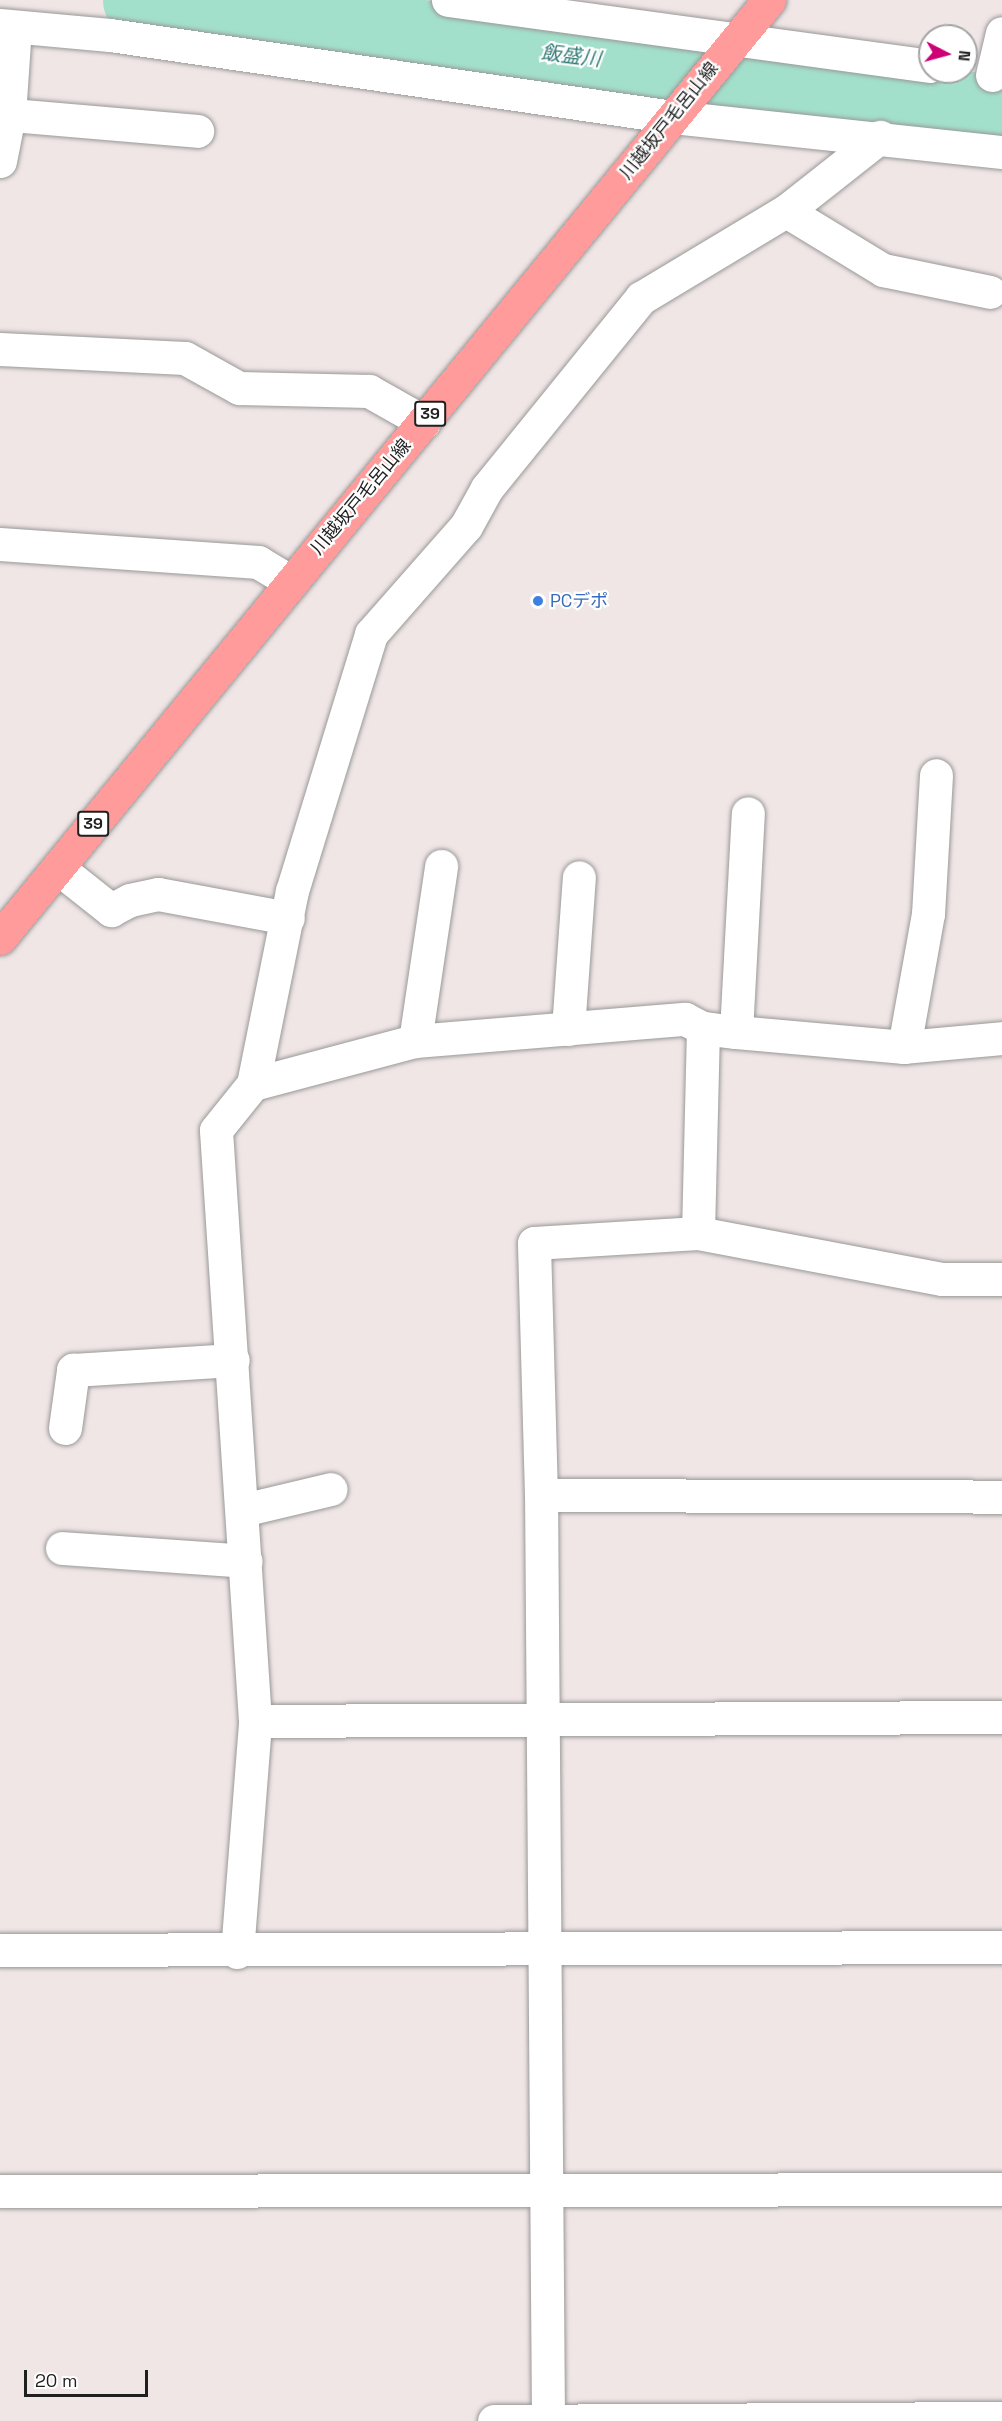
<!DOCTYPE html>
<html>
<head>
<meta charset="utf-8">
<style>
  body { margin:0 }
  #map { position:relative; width:1002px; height:2421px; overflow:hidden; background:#f0e6e5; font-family:"Space Grotesk","Noto Sans JP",sans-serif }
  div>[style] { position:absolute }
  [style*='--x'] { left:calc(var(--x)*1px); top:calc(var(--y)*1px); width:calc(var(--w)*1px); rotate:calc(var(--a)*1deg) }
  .river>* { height:75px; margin:-37.5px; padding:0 37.5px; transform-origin:37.5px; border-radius:37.5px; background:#a3e0cb }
  .roads { filter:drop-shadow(0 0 2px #999) drop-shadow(0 0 2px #999) }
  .minor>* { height:33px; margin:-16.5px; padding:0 16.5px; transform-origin:16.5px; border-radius:16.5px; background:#fff }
  .major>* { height:33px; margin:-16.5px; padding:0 16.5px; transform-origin:16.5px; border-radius:16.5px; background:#ff9b9b }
  .dots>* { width:16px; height:16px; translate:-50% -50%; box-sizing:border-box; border:3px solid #fff; border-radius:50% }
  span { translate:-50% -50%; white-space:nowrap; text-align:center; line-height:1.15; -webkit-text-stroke:4.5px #fff; paint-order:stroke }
  .shield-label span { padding:2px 4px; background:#fff; border:2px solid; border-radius:4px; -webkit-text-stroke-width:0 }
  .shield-label { font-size:16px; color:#1f1f1f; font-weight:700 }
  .street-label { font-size:18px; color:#1f1f1f }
  .shop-label { font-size:18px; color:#366cbe }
  .left { translate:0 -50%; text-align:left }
  .water-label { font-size:20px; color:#337b76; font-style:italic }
  .north { position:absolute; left:918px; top:24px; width:60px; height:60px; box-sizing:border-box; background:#fff; border:2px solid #a5a5a5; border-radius:50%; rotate:96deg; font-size:16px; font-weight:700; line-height:24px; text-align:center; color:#1f1f1f }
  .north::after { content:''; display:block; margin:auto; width:21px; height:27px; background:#ce0075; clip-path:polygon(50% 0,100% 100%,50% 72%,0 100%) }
  .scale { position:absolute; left:24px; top:2370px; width:124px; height:27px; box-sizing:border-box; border:3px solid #1f1f1f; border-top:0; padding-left:8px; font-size:18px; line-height:21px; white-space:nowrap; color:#1f1f1f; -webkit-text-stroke:4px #fff; paint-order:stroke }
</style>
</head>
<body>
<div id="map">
  <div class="river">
    <i style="--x:140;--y:0;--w:869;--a:7.47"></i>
  </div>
  <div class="roads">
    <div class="minor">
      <i style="--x:448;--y:0;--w:486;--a:7.8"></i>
      <i style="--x:0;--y:25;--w:110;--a:5.2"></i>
      <i style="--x:110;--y:35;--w:569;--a:8.29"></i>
      <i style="--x:673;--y:117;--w:331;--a:6.1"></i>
      <i style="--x:992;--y:75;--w:43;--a:-76.6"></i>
      <i style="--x:0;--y:114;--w:198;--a:4.9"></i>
      <i style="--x:0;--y:161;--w:47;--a:-78.9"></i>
      <i style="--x:9;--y:115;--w:88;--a:-86.1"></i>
      <i style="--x:786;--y:211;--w:114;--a:31.3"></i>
      <i style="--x:883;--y:270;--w:109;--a:11.6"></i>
      <i style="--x:0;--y:349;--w:185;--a:2.8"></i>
      <i style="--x:185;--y:358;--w:62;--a:29.1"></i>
      <i style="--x:239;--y:388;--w:130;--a:1.3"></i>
      <i style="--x:369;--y:391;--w:63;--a:29.4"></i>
      <i style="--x:0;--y:544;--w:259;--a:4"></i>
      <i style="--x:258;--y:562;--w:39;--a:31"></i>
      <i style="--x:58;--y:868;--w:68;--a:38.4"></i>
      <i style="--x:111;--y:910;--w:21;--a:-28"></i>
      <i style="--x:130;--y:900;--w:29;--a:-12"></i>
      <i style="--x:158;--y:894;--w:132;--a:10.5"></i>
      <i style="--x:568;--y:1029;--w:152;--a:-85.9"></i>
      <i style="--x:736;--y:1032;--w:219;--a:-86.9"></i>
      <i style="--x:415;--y:1041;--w:177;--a:-81.5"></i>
      <i style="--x:904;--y:1047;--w:135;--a:-79.8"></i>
      <i style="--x:928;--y:914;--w:139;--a:-86.7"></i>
      <i style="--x:253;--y:1084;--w:197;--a:-78.6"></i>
      <i style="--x:292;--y:891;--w:269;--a:-72.9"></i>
      <i style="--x:371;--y:634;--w:144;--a:-48.7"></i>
      <i style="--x:466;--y:526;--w:43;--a:-61.1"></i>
      <i style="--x:487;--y:488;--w:245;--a:-51"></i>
      <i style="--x:641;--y:298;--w:169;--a:-31"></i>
      <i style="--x:786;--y:211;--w:120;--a:-38.2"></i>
      <i style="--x:698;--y:1233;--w:205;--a:-88.6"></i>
      <i style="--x:65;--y:1428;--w:59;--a:-82.1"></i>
      <i style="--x:73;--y:1370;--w:160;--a:-3.6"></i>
      <i style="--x:541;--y:1495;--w:461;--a:0.2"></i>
      <i style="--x:243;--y:1510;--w:90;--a:-13.4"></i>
      <i style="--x:62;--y:1548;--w:184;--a:4"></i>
      <i style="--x:255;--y:1721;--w:747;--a:-0.31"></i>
      <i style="--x:0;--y:1950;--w:1002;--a:-0.17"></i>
      <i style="--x:237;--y:1952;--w:232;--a:-85.5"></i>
      <i style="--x:255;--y:1721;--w:592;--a:-93.78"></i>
      <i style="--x:216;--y:1130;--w:59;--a:-51.2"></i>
      <i style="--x:253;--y:1084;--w:168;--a:-14.9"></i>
      <i style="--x:415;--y:1041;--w:271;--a:-4.7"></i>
      <i style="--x:685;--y:1019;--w:20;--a:27"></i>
      <i style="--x:703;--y:1028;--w:33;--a:7"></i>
      <i style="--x:736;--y:1032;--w:169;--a:5.1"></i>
      <i style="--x:904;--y:1047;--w:98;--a:-5.2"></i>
      <i style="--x:0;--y:2191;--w:1002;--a:-0.11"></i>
      <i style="--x:494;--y:2421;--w:508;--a:-0.34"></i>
      <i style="--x:548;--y:2421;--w:926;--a:-90.43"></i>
      <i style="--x:541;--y:1495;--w:252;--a:-91.6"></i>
      <i style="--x:534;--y:1243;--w:164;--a:-3.5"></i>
      <i style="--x:698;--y:1233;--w:248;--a:10.7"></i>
      <i style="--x:942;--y:1279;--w:60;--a:0"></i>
    </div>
    <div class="major">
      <i style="--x:0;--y:938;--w:1213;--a:-50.65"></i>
    </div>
  </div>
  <div class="dots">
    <i style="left:538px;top:601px;background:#3f7fe0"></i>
  </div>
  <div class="shield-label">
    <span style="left:430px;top:414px">39</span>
    <span style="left:93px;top:824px">39</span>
  </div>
  <div class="street-label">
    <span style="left:669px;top:121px;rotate:-51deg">川越坂戸毛呂山線</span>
    <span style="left:361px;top:497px;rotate:-50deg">川越坂戸毛呂山線</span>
  </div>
  <div class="shop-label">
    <span class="left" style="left:550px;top:601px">PCデポ</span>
  </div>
  <div class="water-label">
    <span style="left:571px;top:56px;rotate:7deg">飯盛川</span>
  </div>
  <div class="north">N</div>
  <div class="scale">20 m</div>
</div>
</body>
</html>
